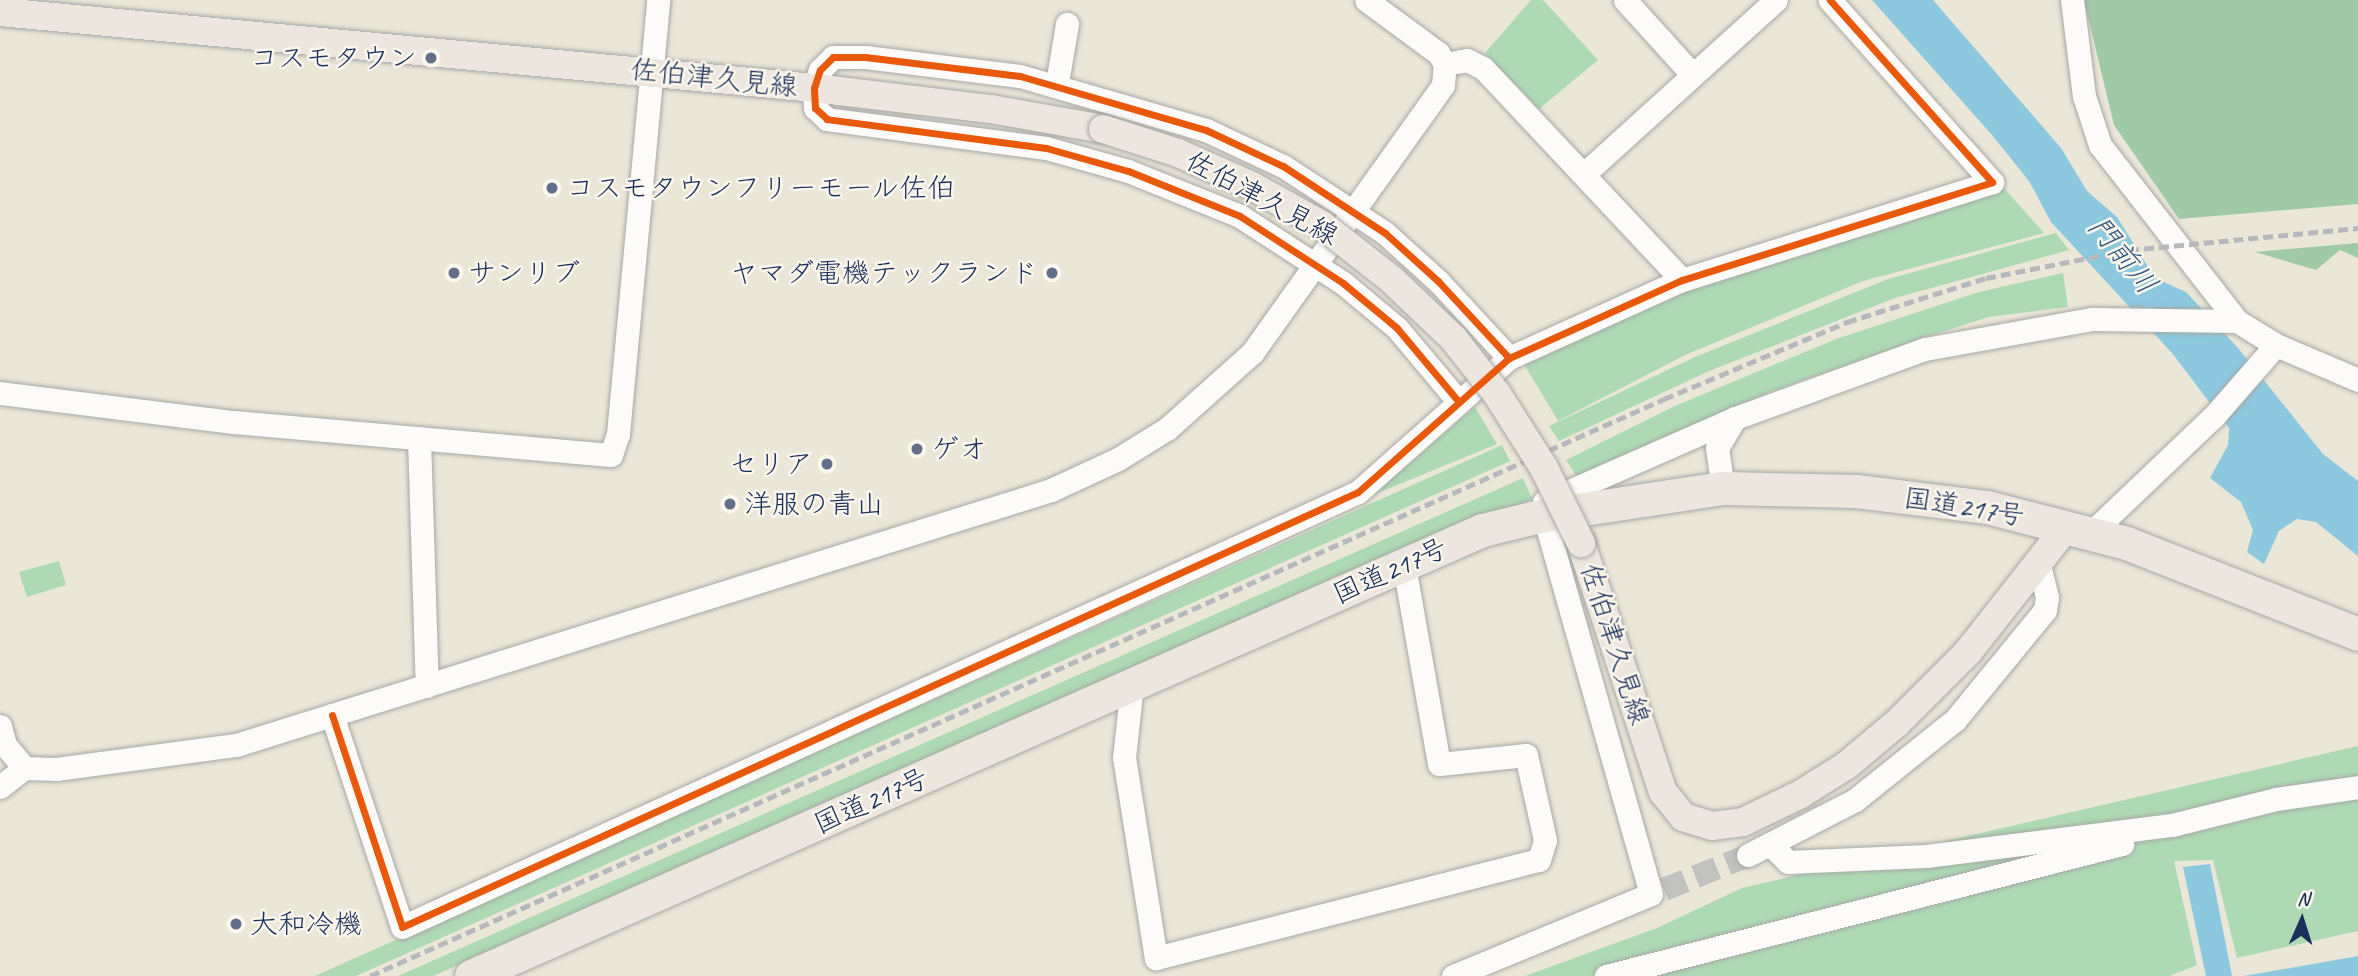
<!DOCTYPE html>
<html>
<head>
<meta charset="utf-8">
<style>
  body { margin:0 }
  #map { position:relative; width:2358px; height:976px; overflow:hidden; background:#eae6d8; font-family:Caveat,"Klee One",sans-serif }
  div>[style] { position:absolute }
  [style*='--x'] { left:calc(var(--x)*1px); top:calc(var(--y)*1px); width:calc(var(--w)*1px); rotate:calc(var(--a)*1deg) }
  .green>* { inset:0; background:#addab4 }
  .forest>* { inset:0; background:#a0caa7 }
  .water>* { inset:0; background:#8cc9de }
  .minor-tunnel>* { height:23px; margin-top:-11.5px; transform-origin:0; background:repeating-linear-gradient(90deg,#c1c1c0 0 23px,transparent 0 34px) }
  .roads { filter:drop-shadow(0 0 2px #a7a7a5) drop-shadow(0 0 2px #a7a7a5) }
  .minor>* { height:23px; margin:-11.5px; padding:0 11.5px; transform-origin:11.5px; border-radius:11.5px; background:#fcfbf9 }
  .major>* { height:28px; margin:-14px; padding:0 14px; transform-origin:14px; border-radius:14px; background:#ede6de }
  .highway>* { height:33px; margin:-16.5px; padding:0 16.5px; transform-origin:16.5px; border-radius:16.5px; background:#ede6de }
  .rail>* { height:5px; margin-top:-2.5px; transform-origin:0; background:repeating-linear-gradient(90deg,#b6b8bb 0 10px,transparent 0 15px) }
  .bridges { filter:drop-shadow(0 0 2px #a7a7a5) drop-shadow(0 0 2px #a7a7a5) }
  .major-bridge>* { height:28px; margin:-14px; padding:0 14px; transform-origin:14px; border-radius:14px; background:#ede6de }
  .cycleway>* { height:7px; margin:-3.5px; padding:0 3.5px; transform-origin:3.5px; border-radius:3.5px; background:#e8590c }
  .dots>* { width:19px; height:19px; translate:-50% -50%; box-sizing:border-box; border:4px solid #fbf7ec; border-radius:50% }
  span { translate:-50% -50%; white-space:nowrap; text-align:center; line-height:1.15; -webkit-text-stroke:5px #fbf7ec; paint-order:stroke }
  .poi-label { font-size:28px; color:#1b2f5e }
  .right { translate:-100% -50%; text-align:right }
  .left { translate:0 -50%; text-align:left }
  .street-label { font-size:28px; color:#1b2f5e }
  .water-label { font-size:30px; color:#315985; font-style:italic }
  .north { position:absolute; left:2267px; top:885px; width:70px; height:70px; -webkit-text-stroke:5px #fbf7ec; paint-order:stroke; rotate:3deg; font-size:19px; font-weight:700; line-height:28px; text-align:center; color:#1b2f5e }
  .north::after { content:''; display:block; margin:auto; width:24px; height:32px; background:#1b2f5e; clip-path:polygon(50% 0,100% 100%,50% 72%,0 100%) }
</style>
</head>
<body>
<div id="map">
  <div class="green">
    <i style="clip-path:polygon(1531px 0,1543px 0,1598px 60px,1539px 109px,1485px 53px)"></i>
    <i style="clip-path:polygon(2002px 186px,2044px 233px,1863px 281px,1685px 355px,1558px 421px,1521px 359px,1687px 285px)"></i>
    <i style="clip-path:polygon(2056px 233px,2069px 250px,1895px 298px,1709px 371px,1559px 441px,1549px 426px,1695px 357px,1888px 279px)"></i>
    <i style="clip-path:polygon(2063px 273px,2068px 307px,1989px 317px,1926px 337px,1770px 392px,1578px 478px,1566px 460px,1675px 406px,1836px 339px,1979px 292px)"></i>
    <i style="clip-path:polygon(1475px 407px,1497px 444px,1373px 495px)"></i>
    <i style="clip-path:polygon(1502px 445px,1510px 461px,356px 976px,315px 976px)"></i>
    <i style="clip-path:polygon(1523px 478px,1532px 499px,433px 976px,398px 976px)"></i>
    <i style="clip-path:polygon(59px 561px,66px 585px,27px 597px,19px 572px)"></i>
    <i style="clip-path:polygon(2358px 746px,2358px 931px,2237px 958px,2213px 860px,2174px 861px,2197px 965px,2169px 976px,1525px 976px,1657px 928px,1742px 888px)"></i>
  </div>
  <div class="forest">
    <i style="clip-path:polygon(2084px 0,2358px 0,2358px 204px,2179px 219px,2114px 125px)"></i>
    <i style="clip-path:polygon(2358px 243px,2358px 258px,2340px 250px,2316px 270px,2255px 252px)"></i>
  </div>
  <div class="water">
    <i style="clip-path:polygon(1872px 0,1933px 0,2061px 148px,2087px 191px,2117px 217px,2155px 278px,2186px 292px,2238px 348px,2323px 454px,2358px 481px,2358px 556px,2316px 522px,2297px 519px,2279px 531px,2264px 564px,2247px 552px,2253px 530px,2241px 502px,2210px 478px,2228px 445px,2229px 428px,2172px 353px,2051px 222px,2029px 181px,1992px 135px)"></i>
    <i style="clip-path:polygon(2210px 864px,2232px 976px,2206px 976px,2183px 867px)"></i>
    <i style="clip-path:polygon(2358px 956px,2358px 976px,2244px 976px)"></i>
  </div>
  <div class="minor-tunnel">
    <i style="--x:1664;--y:889;--w:91;--a:-22"></i>
  </div>
  <div class="roads">
    <div class="minor">
      <i style="--x:1625;--y:0;--w:98;--a:47.9"></i>
      <i style="--x:2072;--y:0;--w:97;--a:82.9"></i>
      <i style="--x:2084;--y:96;--w:52;--a:71.9"></i>
      <i style="--x:2100;--y:145;--w:223;--a:52.1"></i>
      <i style="--x:2237;--y:321;--w:46;--a:31.6"></i>
      <i style="--x:2276;--y:345;--w:89;--a:23.1"></i>
      <i style="--x:1445;--y:64;--w:22;--a:-10"></i>
      <i style="--x:1467;--y:60;--w:18;--a:27"></i>
      <i style="--x:1483;--y:68;--w:291;--a:46.8"></i>
      <i style="--x:1057;--y:83;--w:60;--a:-80.4"></i>
      <i style="--x:1584;--y:174;--w:259;--a:-42.2"></i>
      <i style="--x:0;--y:393;--w:236;--a:7.1"></i>
      <i style="--x:234;--y:422;--w:378;--a:5"></i>
      <i style="--x:611;--y:455;--w:22;--a:-72"></i>
      <i style="--x:618;--y:434;--w:436;--a:-84.7"></i>
      <i style="--x:1459;--y:402;--w:97;--a:-130"></i>
      <i style="--x:1397;--y:328;--w:70;--a:-140.2"></i>
      <i style="--x:1343;--y:283;--w:123;--a:-147"></i>
      <i style="--x:1240;--y:216;--w:121;--a:-158.1"></i>
      <i style="--x:1128;--y:171;--w:85;--a:-164.3"></i>
      <i style="--x:1046;--y:148;--w:221;--a:-172.5"></i>
      <i style="--x:827;--y:119;--w:16;--a:-137"></i>
      <i style="--x:815;--y:108;--w:20;--a:-93"></i>
      <i style="--x:814;--y:88;--w:19;--a:-72"></i>
      <i style="--x:820;--y:70;--w:18;--a:-45"></i>
      <i style="--x:833;--y:57;--w:32;--a:0"></i>
      <i style="--x:865;--y:57;--w:156;--a:7"></i>
      <i style="--x:1020;--y:76;--w:194;--a:16.2"></i>
      <i style="--x:1206;--y:130;--w:85;--a:25.1"></i>
      <i style="--x:1283;--y:166;--w:122;--a:33.3"></i>
      <i style="--x:1385;--y:233;--w:72;--a:42.2"></i>
      <i style="--x:1438;--y:281;--w:105;--a:47.3"></i>
      <i style="--x:419;--y:438;--w:248;--a:88.2"></i>
      <i style="--x:1723;--y:488;--w:40;--a:-98.5"></i>
      <i style="--x:1717;--y:448;--w:35;--a:-59"></i>
      <i style="--x:1544;--y:502;--w:209;--a:-23.7"></i>
      <i style="--x:1735;--y:418;--w:202;--a:-20"></i>
      <i style="--x:1925;--y:349;--w:170;--a:-10.2"></i>
      <i style="--x:2092;--y:319;--w:145;--a:0.8"></i>
      <i style="--x:2091;--y:533;--w:170;--a:-43.6"></i>
      <i style="--x:2214;--y:416;--w:94;--a:-48.9"></i>
      <i style="--x:1132;--y:685;--w:72;--a:96.3"></i>
      <i style="--x:1124;--y:757;--w:204;--a:81"></i>
      <i style="--x:1156;--y:958;--w:395;--a:-14.4"></i>
      <i style="--x:1539;--y:860;--w:21;--a:-73"></i>
      <i style="--x:1545;--y:840;--w:87;--a:-102.6"></i>
      <i style="--x:1526;--y:755;--w:87;--a:174.1"></i>
      <i style="--x:1439;--y:764;--w:202;--a:-100"></i>
      <i style="--x:332;--y:715;--w:223;--a:71.7"></i>
      <i style="--x:402;--y:927;--w:1050;--a:-24.47"></i>
      <i style="--x:1358;--y:492;--w:202;--a:-41.6"></i>
      <i style="--x:1509;--y:358;--w:190;--a:-24.3"></i>
      <i style="--x:1682;--y:280;--w:325;--a:-17.5"></i>
      <i style="--x:1992;--y:182;--w:244;--a:-131.7"></i>
      <i style="--x:0;--y:726;--w:20;--a:75"></i>
      <i style="--x:5;--y:745;--w:30;--a:50"></i>
      <i style="--x:0;--y:787;--w:31;--a:-38"></i>
      <i style="--x:24;--y:768;--w:32;--a:2"></i>
      <i style="--x:56;--y:769;--w:182;--a:-7.6"></i>
      <i style="--x:236;--y:745;--w:854;--a:-17.37"></i>
      <i style="--x:1051;--y:490;--w:74;--a:-24.8"></i>
      <i style="--x:1118;--y:459;--w:59;--a:-31.8"></i>
      <i style="--x:1168;--y:428;--w:113;--a:-41.8"></i>
      <i style="--x:1252;--y:353;--w:329;--a:-54.5"></i>
      <i style="--x:1443;--y:85;--w:21;--a:-85"></i>
      <i style="--x:1445;--y:64;--w:13;--a:-122"></i>
      <i style="--x:1438;--y:53;--w:89;--a:-143.6"></i>
      <i style="--x:1771;--y:845;--w:24;--a:45"></i>
      <i style="--x:1788;--y:862;--w:138;--a:-2.5"></i>
      <i style="--x:1926;--y:856;--w:248;--a:-7.2"></i>
      <i style="--x:2172;--y:825;--w:107;--a:-14"></i>
      <i style="--x:2276;--y:799;--w:83;--a:-8.3"></i>
      <i style="--x:1748;--y:855;--w:120;--a:-27.2"></i>
      <i style="--x:1855;--y:800;--w:128;--a:-38.7"></i>
      <i style="--x:1955;--y:720;--w:142;--a:-50.7"></i>
      <i style="--x:2045;--y:610;--w:13;--a:-81"></i>
      <i style="--x:2047;--y:597;--w:36;--a:-104"></i>
      <i style="--x:1453;--y:976;--w:214;--a:-22.5"></i>
      <i style="--x:1651;--y:894;--w:394;--a:-105.8"></i>
      <i style="--x:1606;--y:976;--w:533;--a:-14.35"></i>
    </div>
    <div class="major">
      <i style="--x:0;--y:12;--w:818;--a:5.33"></i>
      <i style="--x:814;--y:88;--w:178;--a:6.8"></i>
      <i style="--x:991;--y:109;--w:114;--a:10.1"></i>
      <i style="--x:1581;--y:543;--w:262;--a:71.8"></i>
      <i style="--x:1663;--y:792;--w:32;--a:51"></i>
      <i style="--x:1683;--y:817;--w:30;--a:17"></i>
      <i style="--x:1712;--y:826;--w:31;--a:-7"></i>
      <i style="--x:1743;--y:822;--w:64;--a:-25.8"></i>
      <i style="--x:1801;--y:794;--w:54;--a:-32.2"></i>
      <i style="--x:1847;--y:765;--w:65;--a:-40"></i>
      <i style="--x:1897;--y:723;--w:100;--a:-45"></i>
      <i style="--x:1968;--y:652;--w:160;--a:-51.8"></i>
    </div>
    <div class="highway">
      <i style="--x:471;--y:976;--w:1105;--a:-23.8"></i>
      <i style="--x:1482;--y:530;--w:64;--a:-13.6"></i>
      <i style="--x:1544;--y:515;--w:181;--a:-8.6"></i>
      <i style="--x:1723;--y:488;--w:133;--a:1.3"></i>
      <i style="--x:1856;--y:491;--w:132;--a:7"></i>
      <i style="--x:1987;--y:507;--w:144;--a:14.5"></i>
      <i style="--x:2126;--y:543;--w:249;--a:21.4"></i>
    </div>
  </div>
  <div class="rail">
    <i style="--x:370;--y:976;--w:1417;--a:-24.03"></i>
    <i style="--x:1664;--y:399;--w:199;--a:-22.8"></i>
    <i style="--x:1847;--y:322;--w:146;--a:-17.6"></i>
    <i style="--x:1986;--y:278;--w:146;--a:-11.1"></i>
    <i style="--x:2129;--y:250;--w:230;--a:-5.5"></i>
  </div>
  <div class="bridges">
    <div class="major-bridge">
      <i style="--x:1103;--y:129;--w:79;--a:17.7"></i>
      <i style="--x:1178;--y:153;--w:81;--a:24"></i>
      <i style="--x:1252;--y:186;--w:80;--a:29.1"></i>
      <i style="--x:1322;--y:225;--w:88;--a:38"></i>
      <i style="--x:1391;--y:279;--w:86;--a:43.6"></i>
      <i style="--x:1453;--y:338;--w:71;--a:51.8"></i>
      <i style="--x:1497;--y:394;--w:88;--a:57.6"></i>
      <i style="--x:1544;--y:468;--w:84;--a:63.7"></i>
    </div>
  </div>
  <div class="cycleway">
    <i style="--x:1459;--y:402;--w:97;--a:-130"></i>
    <i style="--x:1397;--y:328;--w:70;--a:-140.2"></i>
    <i style="--x:1343;--y:283;--w:123;--a:-147"></i>
    <i style="--x:1240;--y:216;--w:121;--a:-158.1"></i>
    <i style="--x:1128;--y:171;--w:85;--a:-164.3"></i>
    <i style="--x:1046;--y:148;--w:221;--a:-172.5"></i>
    <i style="--x:827;--y:119;--w:16;--a:-137"></i>
    <i style="--x:815;--y:108;--w:20;--a:-93"></i>
    <i style="--x:814;--y:88;--w:19;--a:-72"></i>
    <i style="--x:820;--y:70;--w:18;--a:-45"></i>
    <i style="--x:833;--y:57;--w:32;--a:0"></i>
    <i style="--x:865;--y:57;--w:156;--a:7"></i>
    <i style="--x:1020;--y:76;--w:194;--a:16.2"></i>
    <i style="--x:1206;--y:130;--w:85;--a:25.1"></i>
    <i style="--x:1283;--y:166;--w:122;--a:33.3"></i>
    <i style="--x:1385;--y:233;--w:72;--a:42.2"></i>
    <i style="--x:1438;--y:281;--w:105;--a:47.3"></i>
    <i style="--x:332;--y:715;--w:223;--a:71.7"></i>
    <i style="--x:402;--y:927;--w:1050;--a:-24.47"></i>
    <i style="--x:1358;--y:492;--w:202;--a:-41.6"></i>
    <i style="--x:1509;--y:358;--w:190;--a:-24.3"></i>
    <i style="--x:1682;--y:280;--w:325;--a:-17.5"></i>
    <i style="--x:1992;--y:182;--w:244;--a:-131.7"></i>
  </div>
  <div class="dots">
    <i style="left:431px;top:58px;background:#636f89"></i>
    <i style="left:552px;top:188px;background:#636f89"></i>
    <i style="left:454px;top:273px;background:#636f89"></i>
    <i style="left:1052px;top:273px;background:#636f89"></i>
    <i style="left:917px;top:449px;background:#636f89"></i>
    <i style="left:827px;top:464px;background:#636f89"></i>
    <i style="left:730px;top:504px;background:#636f89"></i>
    <i style="left:236px;top:924px;background:#636f89"></i>
  </div>
  <div class="poi-label">
    <span class="right" style="left:417px;top:58px">コスモタウン</span>
    <span class="left" style="left:566px;top:188px">コスモタウンフリーモール佐伯</span>
    <span class="left" style="left:468px;top:273px">サンリブ</span>
    <span class="right" style="left:1038px;top:273px">ヤマダ電機テックランド</span>
    <span class="left" style="left:931px;top:449px">ゲオ</span>
    <span class="right" style="left:813px;top:464px">セリア</span>
    <span class="left" style="left:744px;top:504px">洋服の青山</span>
    <span class="left" style="left:250px;top:924px">大和冷機</span>
  </div>
  <div class="street-label">
    <span style="left:714px;top:78px;rotate:6deg">佐伯津久見線</span>
    <span style="left:1262px;top:198px;rotate:28deg">佐伯津久見線</span>
    <span style="left:1964px;top:507px;rotate:9deg">国道217号</span>
    <span style="left:1390px;top:571px;rotate:-24deg">国道217号</span>
    <span style="left:1615px;top:644px;rotate:72deg">佐伯津久見線</span>
    <span style="left:871px;top:801px;rotate:-24deg">国道217号</span>
  </div>
  <div class="water-label">
    <span style="left:2123px;top:255px;rotate:51deg">門前川</span>
  </div>
  <div class="north">N</div>
</div>
</body>
</html>
